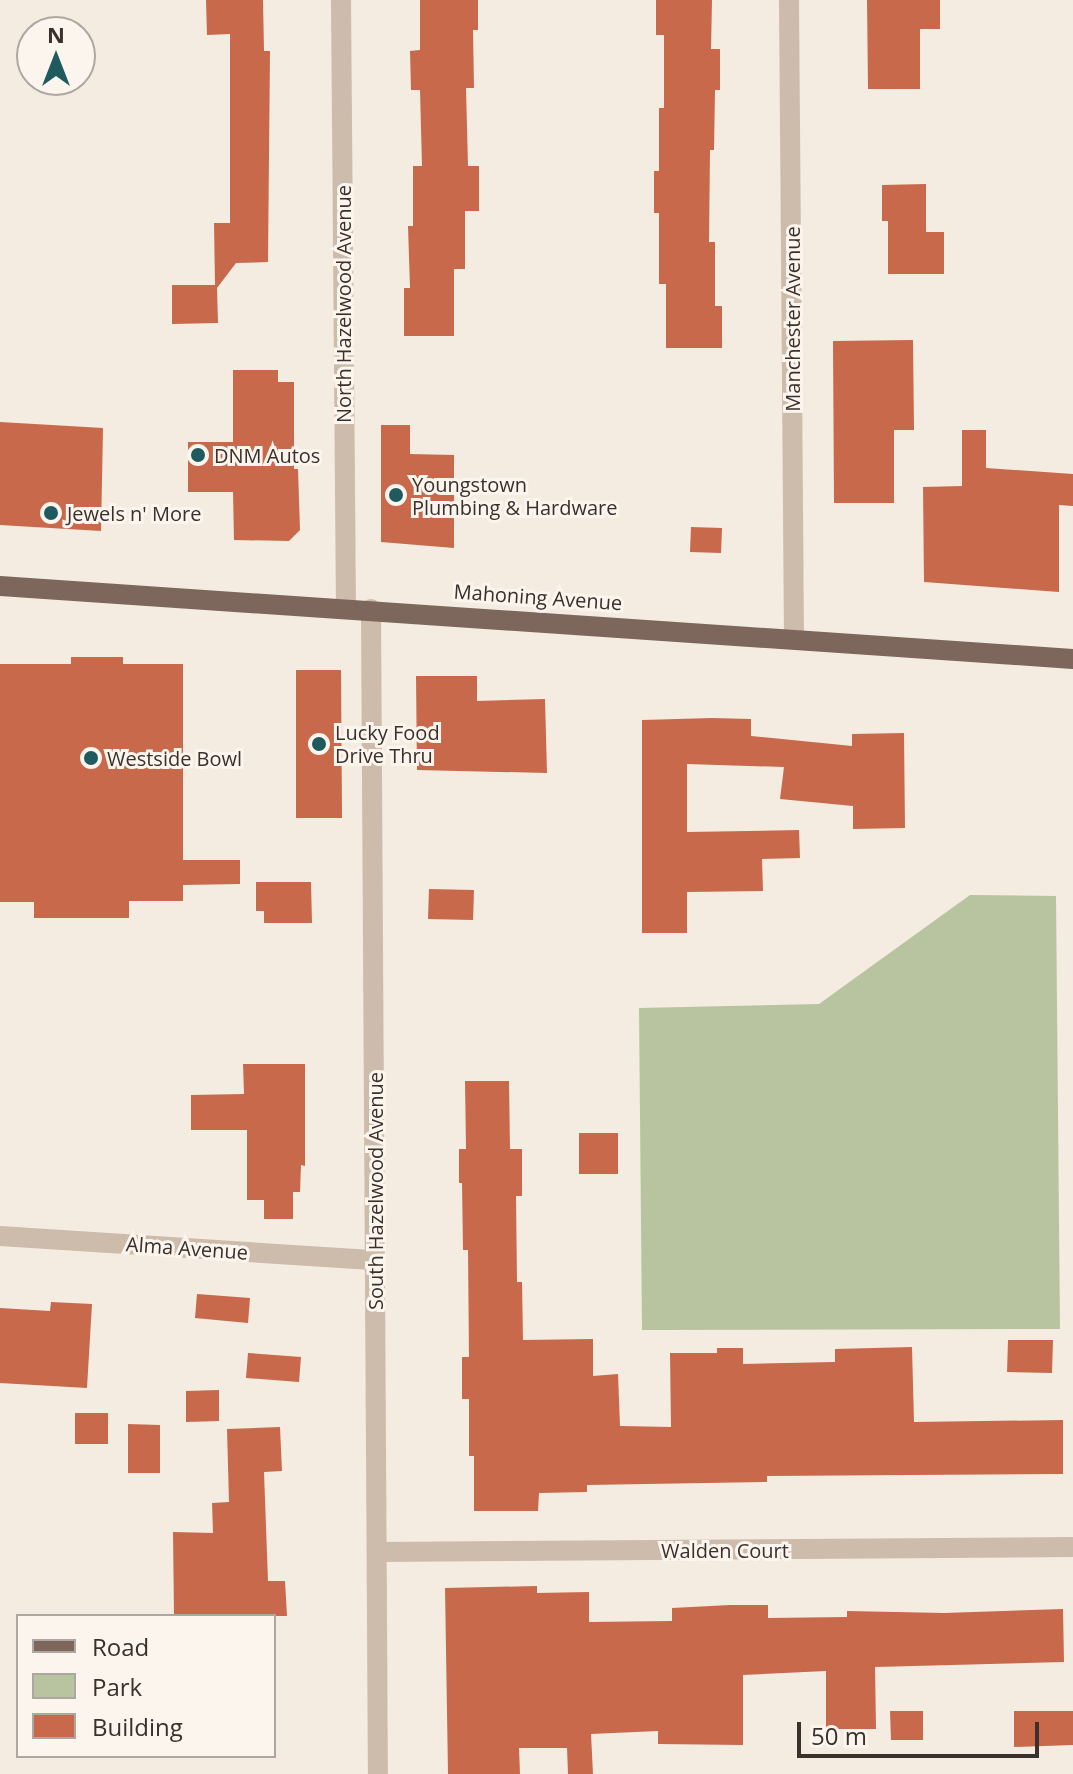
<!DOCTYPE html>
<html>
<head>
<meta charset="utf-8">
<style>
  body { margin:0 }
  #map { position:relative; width:1073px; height:1774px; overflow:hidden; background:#f4ebe1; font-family:"Open Sans",sans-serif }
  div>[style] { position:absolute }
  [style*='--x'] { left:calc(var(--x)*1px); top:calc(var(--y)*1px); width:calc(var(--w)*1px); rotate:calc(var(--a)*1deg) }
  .green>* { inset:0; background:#b8c4a0 }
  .building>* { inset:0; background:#c8694b }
  .street>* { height:20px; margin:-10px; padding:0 10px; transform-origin:10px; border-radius:10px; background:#cdbbac }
  .primary>* { height:20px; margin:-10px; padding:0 10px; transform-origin:10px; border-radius:10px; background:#7d675c }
  .dots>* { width:22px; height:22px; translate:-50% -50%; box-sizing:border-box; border:4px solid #fbf5ee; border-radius:50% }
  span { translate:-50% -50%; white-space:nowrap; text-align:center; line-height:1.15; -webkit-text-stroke:6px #fbf5ee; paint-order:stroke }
  .street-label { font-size:20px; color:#3b302b }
  .poi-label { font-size:20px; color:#3b302b }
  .left { translate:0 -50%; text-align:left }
  .legend { position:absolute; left:16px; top:1614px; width:260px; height:144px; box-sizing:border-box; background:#fbf5ee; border:2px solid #aea6a0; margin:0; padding:10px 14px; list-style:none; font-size:24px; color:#3b302b }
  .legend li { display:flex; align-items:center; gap:16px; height:40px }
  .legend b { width:40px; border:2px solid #aea6a0 }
  .north { position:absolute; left:16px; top:16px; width:80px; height:80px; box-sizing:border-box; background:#fbf5ee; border:2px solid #aea6a0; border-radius:50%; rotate:0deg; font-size:22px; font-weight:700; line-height:32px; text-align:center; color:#3b302b }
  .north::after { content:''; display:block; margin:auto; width:28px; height:36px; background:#1f5a5e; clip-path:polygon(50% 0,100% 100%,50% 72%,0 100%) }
  .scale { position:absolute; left:797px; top:1722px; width:242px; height:36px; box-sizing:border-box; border:4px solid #3b302b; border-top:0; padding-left:10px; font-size:24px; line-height:28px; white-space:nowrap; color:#3b302b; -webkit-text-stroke:6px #fbf5ee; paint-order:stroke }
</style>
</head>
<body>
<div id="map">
  <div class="green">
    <i style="clip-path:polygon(970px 895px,1056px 896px,1060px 1329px,642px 1330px,639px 1008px,819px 1004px)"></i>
  </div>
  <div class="building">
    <i style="clip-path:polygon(206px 0,263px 0,264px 51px,270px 51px,268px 262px,236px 263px,217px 288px,218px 323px,172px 324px,172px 285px,215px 285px,214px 223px,230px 223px,230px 34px,207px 35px)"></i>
    <i style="clip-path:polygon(420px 0,478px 0,478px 30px,473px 30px,474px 88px,466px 88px,468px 166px,479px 166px,479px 211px,465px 211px,465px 269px,454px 269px,454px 336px,404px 336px,404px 288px,410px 288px,408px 226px,413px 226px,413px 166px,422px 166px,420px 90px,411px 90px,410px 51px,420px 50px)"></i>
    <i style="clip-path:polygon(656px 0,712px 0,711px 49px,720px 49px,720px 90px,715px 90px,714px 150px,710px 150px,709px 242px,715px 242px,715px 306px,722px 306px,722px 348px,666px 348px,666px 284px,659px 284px,659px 213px,654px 213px,654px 171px,659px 171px,659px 108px,664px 108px,664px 35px,656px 35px)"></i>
    <i style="clip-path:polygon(867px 0,940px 0,940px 29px,920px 29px,920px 89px,868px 89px)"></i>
    <i style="clip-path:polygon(926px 184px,926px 232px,944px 232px,944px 274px,888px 274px,888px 221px,882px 221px,882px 185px)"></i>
    <i style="clip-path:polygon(913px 340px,914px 430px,894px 430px,894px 503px,834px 503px,833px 341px)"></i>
    <i style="clip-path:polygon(233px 370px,278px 370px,278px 382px,294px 382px,294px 469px,298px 469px,300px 530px,289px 541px,234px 540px,233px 492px,188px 492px,188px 442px,233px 442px)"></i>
    <i style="clip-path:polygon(0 422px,103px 428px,101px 531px,0 525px)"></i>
    <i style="clip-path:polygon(381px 425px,410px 425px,410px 454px,454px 455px,454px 548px,381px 542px)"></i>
    <i style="clip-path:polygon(962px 430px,986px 430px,986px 468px,1073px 474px,1073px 506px,1059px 505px,1059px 592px,924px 582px,923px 487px,962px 486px)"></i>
    <i style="clip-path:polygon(691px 527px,722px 528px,721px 553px,690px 552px)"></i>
    <i style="clip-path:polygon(71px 657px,123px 657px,123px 664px,183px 664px,183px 860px,240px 860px,240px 884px,183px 885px,183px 901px,129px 901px,129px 918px,34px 918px,34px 902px,0 902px,0 664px,71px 664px)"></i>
    <i style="clip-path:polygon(296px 670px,341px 670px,342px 818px,296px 818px)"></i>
    <i style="clip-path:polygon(416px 676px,477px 676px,477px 701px,545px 699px,547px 773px,417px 770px)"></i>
    <i style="clip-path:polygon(712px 718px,751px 719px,751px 736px,852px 746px,852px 734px,904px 733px,905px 828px,853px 829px,853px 806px,780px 799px,784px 767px,687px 764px,687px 832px,799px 830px,800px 858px,762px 859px,763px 891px,687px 892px,687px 933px,642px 933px,642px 720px)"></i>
    <i style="clip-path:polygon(256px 882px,311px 882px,312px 923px,264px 923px,264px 911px,256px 911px)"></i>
    <i style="clip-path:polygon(429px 889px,474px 890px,473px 920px,428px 919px)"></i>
    <i style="clip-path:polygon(243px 1064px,305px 1064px,305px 1166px,301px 1165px,300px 1192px,293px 1192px,293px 1219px,264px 1219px,264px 1200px,247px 1200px,247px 1130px,191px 1130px,191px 1095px,244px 1094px)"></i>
    <i style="clip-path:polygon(465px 1081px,509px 1081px,510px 1149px,522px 1149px,522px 1196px,516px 1196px,517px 1282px,522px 1282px,523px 1340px,593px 1339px,593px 1376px,618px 1374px,620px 1426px,671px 1427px,670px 1353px,717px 1353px,717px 1348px,743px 1348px,743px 1364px,835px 1362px,835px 1349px,912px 1347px,914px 1422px,1063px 1420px,1063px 1474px,767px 1476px,767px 1482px,587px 1485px,587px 1492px,539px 1493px,538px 1511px,474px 1511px,474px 1456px,469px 1456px,469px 1399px,462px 1399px,462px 1357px,469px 1357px,468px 1250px,463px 1250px,462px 1183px,459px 1183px,459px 1149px,466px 1149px)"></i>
    <i style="clip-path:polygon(579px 1133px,618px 1133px,618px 1174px,579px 1174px)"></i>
    <i style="clip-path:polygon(197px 1294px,250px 1298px,248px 1323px,195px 1318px)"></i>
    <i style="clip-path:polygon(51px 1302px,92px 1304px,87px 1388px,0 1383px,0 1308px,50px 1311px)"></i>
    <i style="clip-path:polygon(1008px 1340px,1053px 1340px,1052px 1373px,1007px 1372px)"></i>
    <i style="clip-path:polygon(248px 1353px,301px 1357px,299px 1382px,246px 1378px)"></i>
    <i style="clip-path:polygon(219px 1390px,219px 1421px,186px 1422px,186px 1391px)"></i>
    <i style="clip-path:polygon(75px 1413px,108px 1413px,108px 1444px,75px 1444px)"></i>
    <i style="clip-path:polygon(128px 1424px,160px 1425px,160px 1473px,128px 1473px)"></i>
    <i style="clip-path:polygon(280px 1427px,282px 1471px,264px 1472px,268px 1581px,285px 1581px,287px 1616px,174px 1616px,173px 1532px,213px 1533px,212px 1503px,229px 1502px,227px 1429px)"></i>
    <i style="clip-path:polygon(537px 1586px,537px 1593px,589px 1592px,589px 1622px,672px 1621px,672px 1608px,730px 1605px,768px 1605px,768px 1618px,847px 1617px,847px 1611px,944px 1613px,1063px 1609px,1064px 1662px,875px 1667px,876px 1729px,826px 1729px,826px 1671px,743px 1675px,743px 1745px,658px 1744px,658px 1731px,591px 1734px,593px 1774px,568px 1774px,567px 1748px,519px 1748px,520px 1774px,448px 1774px,445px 1588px)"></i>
    <i style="clip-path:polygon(890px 1711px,923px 1711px,923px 1740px,891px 1740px)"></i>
    <i style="clip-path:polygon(1014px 1711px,1073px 1711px,1073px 1745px,1014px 1747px)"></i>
  </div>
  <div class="street">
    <i style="--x:341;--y:0;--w:607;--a:89.53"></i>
    <i style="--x:789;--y:0;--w:639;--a:89.55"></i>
    <i style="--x:371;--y:609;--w:1165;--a:89.66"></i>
    <i style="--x:0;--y:1236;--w:376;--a:3.7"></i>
    <i style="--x:377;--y:1552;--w:696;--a:-0.41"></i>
  </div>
  <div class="primary">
    <i style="--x:0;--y:586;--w:1075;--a:3.89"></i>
  </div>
  <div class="dots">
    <i style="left:198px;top:455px;background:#1f5a5e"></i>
    <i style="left:396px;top:495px;background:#1f5a5e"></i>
    <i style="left:51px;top:513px;background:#1f5a5e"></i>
    <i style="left:319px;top:744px;background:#1f5a5e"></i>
    <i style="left:91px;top:758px;background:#1f5a5e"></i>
  </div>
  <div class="street-label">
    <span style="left:343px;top:304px;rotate:-90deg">North Hazelwood Avenue</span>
    <span style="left:792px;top:319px;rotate:-90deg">Manchester Avenue</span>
    <span style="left:538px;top:597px;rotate:4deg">Mahoning Avenue</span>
    <span style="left:375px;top:1191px;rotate:-90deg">South Hazelwood Avenue</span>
    <span style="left:187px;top:1248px;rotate:4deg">Alma Avenue</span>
    <span style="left:725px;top:1550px">Walden Court</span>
  </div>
  <div class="poi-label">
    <span class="left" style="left:214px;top:455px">DNM Autos</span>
    <span class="left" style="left:412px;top:496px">Youngstown<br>Plumbing &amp; Hardware</span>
    <span class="left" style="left:67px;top:513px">Jewels n' More</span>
    <span class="left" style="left:335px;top:744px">Lucky Food<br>Drive Thru</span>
    <span class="left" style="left:107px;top:758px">Westside Bowl</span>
  </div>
  <ul class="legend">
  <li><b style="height:10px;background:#7d675c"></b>Road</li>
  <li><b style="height:22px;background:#b8c4a0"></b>Park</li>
  <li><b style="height:22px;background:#c8694b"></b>Building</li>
  </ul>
  <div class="north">N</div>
  <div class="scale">50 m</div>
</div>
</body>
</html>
